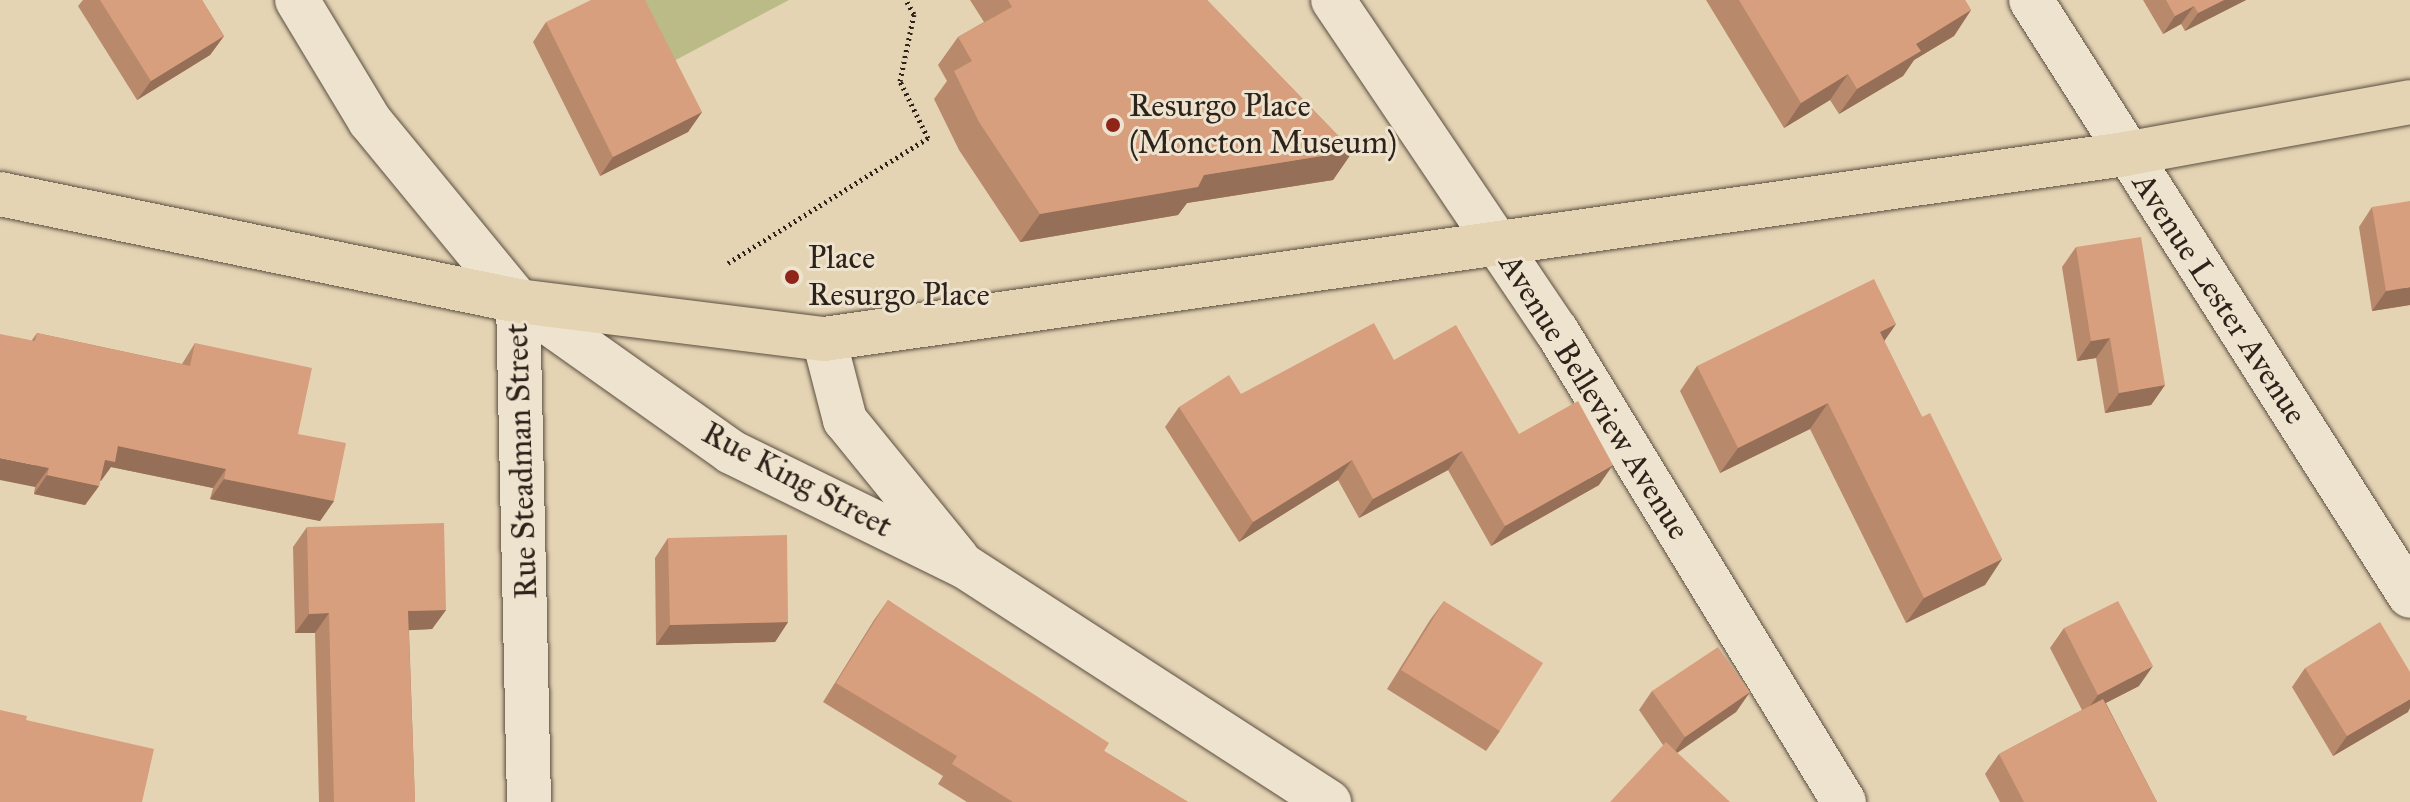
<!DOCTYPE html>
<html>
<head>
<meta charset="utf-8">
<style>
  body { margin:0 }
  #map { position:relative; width:2410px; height:802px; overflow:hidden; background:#e5d4b4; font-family:"IM FELL Great Primer",serif }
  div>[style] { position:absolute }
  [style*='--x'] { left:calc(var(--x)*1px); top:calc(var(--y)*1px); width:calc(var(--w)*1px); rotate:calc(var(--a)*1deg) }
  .green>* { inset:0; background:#bb8 }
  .path>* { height:5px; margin-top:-2.5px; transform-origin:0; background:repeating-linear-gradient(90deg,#2d231b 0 2px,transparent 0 6px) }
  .roads { filter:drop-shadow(0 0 2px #5b4f41) drop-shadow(0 0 2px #5b4f41) }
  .minor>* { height:44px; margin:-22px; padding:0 22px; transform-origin:22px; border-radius:22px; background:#eee3ce }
  .major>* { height:44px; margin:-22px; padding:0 22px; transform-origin:22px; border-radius:22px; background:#e5d4b4 }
  .wall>* { inset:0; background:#b9896c }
  .shaded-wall>* { inset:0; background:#966f58 }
  .building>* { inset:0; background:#d79f7d }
  .dots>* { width:22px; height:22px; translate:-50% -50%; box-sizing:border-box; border:4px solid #eee3ce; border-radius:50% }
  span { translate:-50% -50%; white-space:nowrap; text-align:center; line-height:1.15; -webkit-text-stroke:6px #eee3ce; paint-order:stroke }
  .poi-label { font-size:32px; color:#2d231b }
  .left { translate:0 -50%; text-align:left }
  .street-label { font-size:32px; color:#2d231b }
</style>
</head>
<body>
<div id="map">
  <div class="green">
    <i style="clip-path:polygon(632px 0,789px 0,670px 63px)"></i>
  </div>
  <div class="path">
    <i style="--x:728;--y:263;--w:236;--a:-32"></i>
    <i style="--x:928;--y:138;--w:64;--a:-116.2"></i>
    <i style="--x:900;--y:81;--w:68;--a:-78.2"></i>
    <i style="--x:914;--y:14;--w:16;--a:-120"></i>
  </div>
  <div class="roads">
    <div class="minor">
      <i style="--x:297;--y:0;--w:141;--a:58.9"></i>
      <i style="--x:370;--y:121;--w:233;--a:50.6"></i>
      <i style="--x:518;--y:301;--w:261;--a:35.3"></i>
      <i style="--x:731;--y:452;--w:259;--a:26.1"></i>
      <i style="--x:964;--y:566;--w:435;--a:32.9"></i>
      <i style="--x:1333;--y:0;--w:398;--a:56"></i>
      <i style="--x:1556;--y:330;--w:553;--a:58.61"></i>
      <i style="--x:2031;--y:0;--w:706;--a:57.55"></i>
      <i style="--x:518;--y:301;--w:501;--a:88.74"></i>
      <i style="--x:824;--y:339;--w:84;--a:75.5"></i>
      <i style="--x:845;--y:420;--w:178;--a:50.9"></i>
    </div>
    <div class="major">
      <i style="--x:0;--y:194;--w:529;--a:11.67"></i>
      <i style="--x:518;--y:301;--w:308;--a:7.1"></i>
      <i style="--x:824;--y:339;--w:1314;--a:-8.09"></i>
      <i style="--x:2125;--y:154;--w:290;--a:-10.3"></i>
    </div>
  </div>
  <div class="wall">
    <i style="clip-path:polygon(83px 0,202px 0,224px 36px,210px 55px,137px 100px,78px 6px)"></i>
    <i style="clip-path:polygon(970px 0,1207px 0,1353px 151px,1333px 180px,1187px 203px,1178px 215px,1020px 242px,959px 150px,934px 99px,947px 81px,938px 65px,958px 37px,984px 22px)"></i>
    <i style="clip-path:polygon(1706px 0,1965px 0,1971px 10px,1954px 36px,1914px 60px,1903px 76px,1839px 114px,1830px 100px,1784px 128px)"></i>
    <i style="clip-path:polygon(2143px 0,2246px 0,2185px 31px,2181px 24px,2163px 34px)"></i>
    <i style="clip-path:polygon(546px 22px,702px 112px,688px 132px,600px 176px,533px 42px)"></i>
    <i style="clip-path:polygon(2372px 207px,2410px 305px,2372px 311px,2359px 227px)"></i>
    <i style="clip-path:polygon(2076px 247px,2165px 385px,2151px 405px,2105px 413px,2096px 358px,2077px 361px,2062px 267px)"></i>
    <i style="clip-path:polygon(1896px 324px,1884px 341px,1922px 417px,2002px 559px,1985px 585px,1906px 623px,1810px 429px,1720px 473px,1680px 391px,1697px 366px)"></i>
    <i style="clip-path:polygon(37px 333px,182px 364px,195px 343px,298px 434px,334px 501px,320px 521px,210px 499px,213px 488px,111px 467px,100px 481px,99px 486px,85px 505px,34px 494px,35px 487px,32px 340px)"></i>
    <i style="clip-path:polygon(1394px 360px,1519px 434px,1599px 485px,1491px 546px,1448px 470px,1359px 518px,1338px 480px,1239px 542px,1165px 427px,1179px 407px,1241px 394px)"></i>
    <i style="clip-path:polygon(307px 527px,446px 610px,432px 629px,409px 630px,415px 802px,319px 802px,315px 633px,295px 633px,293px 547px)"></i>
    <i style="clip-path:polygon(668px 538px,788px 622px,775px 642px,656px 645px,655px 558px)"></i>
    <i style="clip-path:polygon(888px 600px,1104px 751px,1188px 802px,967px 802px,938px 784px,943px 776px,823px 702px,874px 620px)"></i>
    <i style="clip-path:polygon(1444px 601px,1500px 731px,1486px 751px,1387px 689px,1430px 620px)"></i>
    <i style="clip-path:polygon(2064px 628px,2139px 686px,2106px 703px,2157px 802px,2000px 802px,1985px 774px,1999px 754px,2082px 710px,2050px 648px)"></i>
    <i style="clip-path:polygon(2305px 668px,2408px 712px,2333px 756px,2292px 687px)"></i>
    <i style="clip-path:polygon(1652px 691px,1750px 692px,1736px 712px,1677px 753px,1663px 745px,1639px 710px)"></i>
  </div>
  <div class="shaded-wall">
    <i style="clip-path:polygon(2224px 0,2246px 0,2185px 31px,2198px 13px)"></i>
    <i style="clip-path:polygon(2194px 6px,2181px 24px,2163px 34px,2175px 16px)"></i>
    <i style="clip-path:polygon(1971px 10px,1954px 36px,1914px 60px,1903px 76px,1839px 114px,1857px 89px,1916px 44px)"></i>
    <i style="clip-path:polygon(224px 36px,210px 55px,137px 100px,151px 81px)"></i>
    <i style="clip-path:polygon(1848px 74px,1830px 100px,1784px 128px,1801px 103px)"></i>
    <i style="clip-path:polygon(702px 112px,688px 132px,600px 176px,613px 157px)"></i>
    <i style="clip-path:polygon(1353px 151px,1333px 180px,1187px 203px,1178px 215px,1020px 242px,1040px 214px,1204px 175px)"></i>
    <i style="clip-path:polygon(2410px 287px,2410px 305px,2372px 311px,2386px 291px)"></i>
    <i style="clip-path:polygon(1896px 324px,1878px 350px,1880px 332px)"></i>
    <i style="clip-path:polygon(2110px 338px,2096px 358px,2077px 361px,2091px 341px)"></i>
    <i style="clip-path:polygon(2165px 385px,2151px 405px,2105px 413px,2119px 393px)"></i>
    <i style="clip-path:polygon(1828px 403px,1810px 429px,1720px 473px,1738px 448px)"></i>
    <i style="clip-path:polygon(118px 446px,226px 469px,213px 488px,111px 467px,101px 481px,91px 479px,105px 460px)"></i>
    <i style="clip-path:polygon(1462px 451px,1448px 470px,1359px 518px,1373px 499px)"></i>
    <i style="clip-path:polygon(0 458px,49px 468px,35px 487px,0 480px)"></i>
    <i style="clip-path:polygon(1352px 460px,1338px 480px,1239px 542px,1253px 522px)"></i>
    <i style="clip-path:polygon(1613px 465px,1599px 485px,1491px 546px,1505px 526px)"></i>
    <i style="clip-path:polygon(47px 475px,99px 486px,85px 505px,34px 494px)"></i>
    <i style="clip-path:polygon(224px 479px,334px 501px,320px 521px,210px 499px)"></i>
    <i style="clip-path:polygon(2002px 559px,1985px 585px,1906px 623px,1924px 598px)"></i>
    <i style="clip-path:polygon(446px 610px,432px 629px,394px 631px,408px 611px)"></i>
    <i style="clip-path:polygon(329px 613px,315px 633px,295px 633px,309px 614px)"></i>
    <i style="clip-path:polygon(788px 622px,775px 642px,656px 645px,670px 625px)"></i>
    <i style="clip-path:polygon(2153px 666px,2139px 686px,2084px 714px,2098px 695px)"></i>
    <i style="clip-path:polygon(1750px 692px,1736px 712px,1671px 757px,1685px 737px)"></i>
    <i style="clip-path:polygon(2410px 699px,2410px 708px,2408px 712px,2333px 756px,2347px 736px)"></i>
  </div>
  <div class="building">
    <i style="clip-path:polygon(100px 0,202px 0,224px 36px,151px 81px)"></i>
    <i style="clip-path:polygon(591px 0,645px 0,702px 112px,613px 157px,546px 22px)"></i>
    <i style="clip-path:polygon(1008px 0,1207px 0,1353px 151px,1204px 175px,1198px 187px,1040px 214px,979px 122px,954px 71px,972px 61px,958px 37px,1012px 7px)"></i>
    <i style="clip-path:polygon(1739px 0,1965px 0,1971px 10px,1916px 44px,1921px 51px,1857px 89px,1848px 74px,1801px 103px)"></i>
    <i style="clip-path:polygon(2166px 0,2224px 0,2198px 13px,2194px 6px,2175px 16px)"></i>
    <i style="clip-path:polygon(2410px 201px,2410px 287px,2386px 291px,2372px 207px)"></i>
    <i style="clip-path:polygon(2141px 237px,2165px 385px,2119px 393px,2110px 338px,2091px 341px,2076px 247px)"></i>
    <i style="clip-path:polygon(1874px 279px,1896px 324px,1880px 332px,1922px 417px,1930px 413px,2002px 559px,1924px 598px,1828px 403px,1738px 448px,1697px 366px)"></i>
    <i style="clip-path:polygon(1374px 323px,1394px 360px,1456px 325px,1519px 434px,1578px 401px,1613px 465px,1505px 526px,1462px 451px,1373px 499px,1352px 460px,1253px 522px,1179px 407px,1229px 375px,1241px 394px)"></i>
    <i style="clip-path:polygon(37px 333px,190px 366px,195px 343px,312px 368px,298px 434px,346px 443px,334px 501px,224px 479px,226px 469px,118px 446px,115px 462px,105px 460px,99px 486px,47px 475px,49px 468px,0 458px,0 334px,35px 341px)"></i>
    <i style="clip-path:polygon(444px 523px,446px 610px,408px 611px,415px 802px,334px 802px,329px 613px,309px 614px,307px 527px)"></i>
    <i style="clip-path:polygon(787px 535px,788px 622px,670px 625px,668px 538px)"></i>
    <i style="clip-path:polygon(888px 600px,1109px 743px,1104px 751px,1188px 802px,1013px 802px,952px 764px,957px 756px,836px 683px)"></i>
    <i style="clip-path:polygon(1444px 601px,1543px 663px,1500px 731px,1401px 670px)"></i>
    <i style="clip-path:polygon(2118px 601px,2153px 666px,2098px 695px,2064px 628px)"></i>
    <i style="clip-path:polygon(2380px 622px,2410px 672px,2410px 699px,2347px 736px,2305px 668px)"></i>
    <i style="clip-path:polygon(1718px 647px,1750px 692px,1685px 737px,1652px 691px)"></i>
    <i style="clip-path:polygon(2103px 699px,2157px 802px,2024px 802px,1999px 754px)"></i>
    <i style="clip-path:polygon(0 710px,27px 716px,26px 720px,154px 749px,142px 802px,0 802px)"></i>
    <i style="clip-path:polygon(1666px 742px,1730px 802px,1610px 802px)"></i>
  </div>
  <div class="dots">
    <i style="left:1113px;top:125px;background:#8f2418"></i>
    <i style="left:792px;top:277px;background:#8f2418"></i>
  </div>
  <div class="poi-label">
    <span class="left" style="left:1129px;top:125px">Resurgo Place<br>(Moncton Museum)</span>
    <span class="left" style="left:808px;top:277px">Place<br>Resurgo Place</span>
  </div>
  <div class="street-label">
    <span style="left:2219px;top:299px;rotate:57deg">Avenue Lester Avenue</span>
    <span style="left:1594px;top:397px;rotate:58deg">Avenue Belleview Avenue</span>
    <span style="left:522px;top:461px;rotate:-92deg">Rue Steadman Street</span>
    <span style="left:797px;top:480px;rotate:28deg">Rue King Street</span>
  </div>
</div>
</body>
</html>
